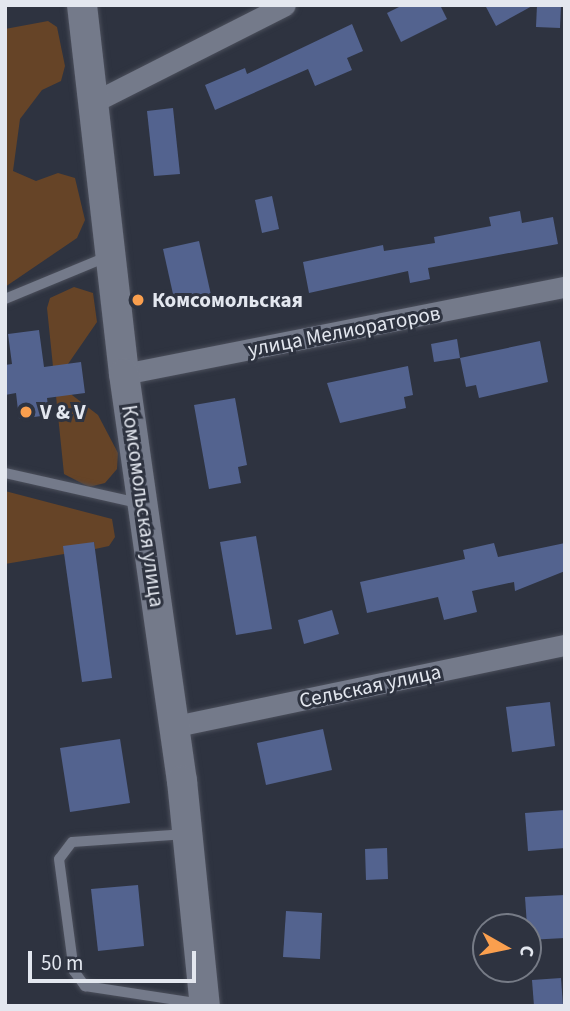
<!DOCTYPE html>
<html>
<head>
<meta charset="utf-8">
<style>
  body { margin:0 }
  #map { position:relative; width:570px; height:1011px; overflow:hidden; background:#2e3340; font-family:"Source Sans 3",sans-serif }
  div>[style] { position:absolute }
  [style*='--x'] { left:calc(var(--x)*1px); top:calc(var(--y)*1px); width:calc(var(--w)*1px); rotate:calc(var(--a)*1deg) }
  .green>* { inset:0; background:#664427 }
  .building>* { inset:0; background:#53638f }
  .roads { filter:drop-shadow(0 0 2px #4b4f5b) drop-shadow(0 0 2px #4b4f5b) }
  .service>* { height:10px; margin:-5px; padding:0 5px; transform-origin:5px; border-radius:5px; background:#747a8a }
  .minor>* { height:21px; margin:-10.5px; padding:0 10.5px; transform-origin:10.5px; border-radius:10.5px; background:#747a8a }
  .secondary>* { height:30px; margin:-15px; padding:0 15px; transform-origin:15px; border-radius:15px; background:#747a8a }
  .dots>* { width:19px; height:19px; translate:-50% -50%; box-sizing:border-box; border:4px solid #2e3340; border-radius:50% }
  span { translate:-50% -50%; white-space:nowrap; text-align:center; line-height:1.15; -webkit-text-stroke:6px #2e3340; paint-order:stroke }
  .poi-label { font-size:21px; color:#e3e7ef; font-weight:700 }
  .left { translate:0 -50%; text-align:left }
  .street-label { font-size:21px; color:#e3e7ef }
  .frame { position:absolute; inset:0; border:7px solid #e3e7ef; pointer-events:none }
  .north { position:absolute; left:472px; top:913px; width:70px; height:70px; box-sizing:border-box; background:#2e3340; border:2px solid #767b86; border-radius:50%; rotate:99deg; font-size:19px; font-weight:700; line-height:28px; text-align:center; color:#e3e7ef }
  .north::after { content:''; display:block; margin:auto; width:24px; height:32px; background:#fa9f4e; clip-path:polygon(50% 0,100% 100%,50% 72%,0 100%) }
  .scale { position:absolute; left:28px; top:951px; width:168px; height:32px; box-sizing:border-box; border:4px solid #e3e7ef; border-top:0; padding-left:9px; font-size:21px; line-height:24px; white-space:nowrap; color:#e3e7ef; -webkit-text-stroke:5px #2e3340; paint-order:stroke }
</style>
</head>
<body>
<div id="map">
  <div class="green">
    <i style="clip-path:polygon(48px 21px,57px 27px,65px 66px,61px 81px,42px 90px,20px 119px,13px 171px,36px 181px,58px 173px,75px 178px,85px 220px,77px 238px,5px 287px,5px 29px)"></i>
    <i style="clip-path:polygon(74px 287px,93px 293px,97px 322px,68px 364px,72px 395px,98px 415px,118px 453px,117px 469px,105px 483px,89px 487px,64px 474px,47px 308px,50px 298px)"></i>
    <i style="clip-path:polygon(5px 491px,112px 519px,115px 537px,109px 546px,95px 549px,94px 542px,64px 554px,5px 564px)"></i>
  </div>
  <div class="building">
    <i style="clip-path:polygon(403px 5px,440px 5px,447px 19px,401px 42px,387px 13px)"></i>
    <i style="clip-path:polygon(485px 5px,534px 5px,496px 26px)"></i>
    <i style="clip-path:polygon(537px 5px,561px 5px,560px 28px,536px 27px)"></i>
    <i style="clip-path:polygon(352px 24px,363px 51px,347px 58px,352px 70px,315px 86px,308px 69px,215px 110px,205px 85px,245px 68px,247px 74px)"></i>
    <i style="clip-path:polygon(173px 108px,180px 174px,154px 176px,147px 111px)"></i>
    <i style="clip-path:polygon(272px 196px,279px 229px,262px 233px,255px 200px)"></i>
    <i style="clip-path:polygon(520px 211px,522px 223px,553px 217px,558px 244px,428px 268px,430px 279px,410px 283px,408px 271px,309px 293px,303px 262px,383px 245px,384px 251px,435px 243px,434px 237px,491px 226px,489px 217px)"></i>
    <i style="clip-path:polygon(199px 241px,211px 295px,175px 303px,163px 249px)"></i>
    <i style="clip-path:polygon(39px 330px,44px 367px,81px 362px,85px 393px,47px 398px,49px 415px,19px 419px,16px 393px,5px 395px,5px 365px,12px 364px,8px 334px)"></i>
    <i style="clip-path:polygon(457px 339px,460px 358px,434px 362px,431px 344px)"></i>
    <i style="clip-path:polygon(540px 341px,548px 382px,479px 398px,476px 385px,466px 387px,460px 358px)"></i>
    <i style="clip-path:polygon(408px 366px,413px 395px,404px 397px,406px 408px,340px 423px,327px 383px)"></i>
    <i style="clip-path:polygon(235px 398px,247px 465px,238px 467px,241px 483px,209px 489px,194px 405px)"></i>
    <i style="clip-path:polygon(256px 536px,272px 629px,236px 635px,220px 542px)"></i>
    <i style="clip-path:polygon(94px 542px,112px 678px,82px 682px,63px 546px)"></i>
    <i style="clip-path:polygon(494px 543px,498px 557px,565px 543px,565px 571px,515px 591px,514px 582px,472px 591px,477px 612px,444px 620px,438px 597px,367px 613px,360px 582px,465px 559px,463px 550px)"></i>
    <i style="clip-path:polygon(332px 610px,339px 634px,304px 644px,298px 620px)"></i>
    <i style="clip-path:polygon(550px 702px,555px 746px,512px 752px,506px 707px)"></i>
    <i style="clip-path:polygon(323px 729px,332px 770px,266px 785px,257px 743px)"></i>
    <i style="clip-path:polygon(120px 739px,130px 803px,70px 812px,60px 748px)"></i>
    <i style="clip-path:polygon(565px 810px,565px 848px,528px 851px,525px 813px)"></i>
    <i style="clip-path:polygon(387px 848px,388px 879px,366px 880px,365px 849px)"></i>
    <i style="clip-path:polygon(138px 885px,144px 946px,98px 951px,91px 889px)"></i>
    <i style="clip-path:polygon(565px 895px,565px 938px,528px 940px,525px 897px)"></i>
    <i style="clip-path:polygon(286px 911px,322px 913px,320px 959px,283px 957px)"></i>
    <i style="clip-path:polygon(561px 978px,563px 1006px,534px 1006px,532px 980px)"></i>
  </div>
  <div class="roads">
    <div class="service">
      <i style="--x:5;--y:299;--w:113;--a:-22.5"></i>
      <i style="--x:5;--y:473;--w:136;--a:12.7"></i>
      <i style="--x:186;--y:834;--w:114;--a:176"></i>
      <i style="--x:72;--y:842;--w:21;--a:127"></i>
      <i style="--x:59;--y:859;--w:113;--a:82.4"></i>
      <i style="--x:74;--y:971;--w:19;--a:54"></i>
      <i style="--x:85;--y:986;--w:118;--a:8.7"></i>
    </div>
    <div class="minor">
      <i style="--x:92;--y:103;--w:216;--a:-26.9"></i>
      <i style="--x:124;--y:374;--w:449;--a:-11.2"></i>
      <i style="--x:176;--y:726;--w:397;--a:-11.8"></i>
    </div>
    <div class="secondary">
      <i style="--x:82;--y:5;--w:371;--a:83.5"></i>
      <i style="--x:124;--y:374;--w:411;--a:81.9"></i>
      <i style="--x:182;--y:781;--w:226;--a:84.2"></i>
    </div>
  </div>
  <div class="dots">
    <i style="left:138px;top:300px;background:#fa9f4e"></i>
    <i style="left:26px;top:412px;background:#fa9f4e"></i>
  </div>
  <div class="poi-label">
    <span class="left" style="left:152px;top:300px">Комсомольская</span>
    <span class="left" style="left:40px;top:412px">V &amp; V</span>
  </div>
  <div class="street-label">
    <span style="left:344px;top:331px;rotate:-11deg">улица Мелиораторов</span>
    <span style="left:143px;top:506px;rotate:82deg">Комсомольская улица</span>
    <span style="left:370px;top:686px;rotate:-12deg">Сельская улица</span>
  </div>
  <div class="frame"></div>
  <div class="north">С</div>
  <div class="scale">50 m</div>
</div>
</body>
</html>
